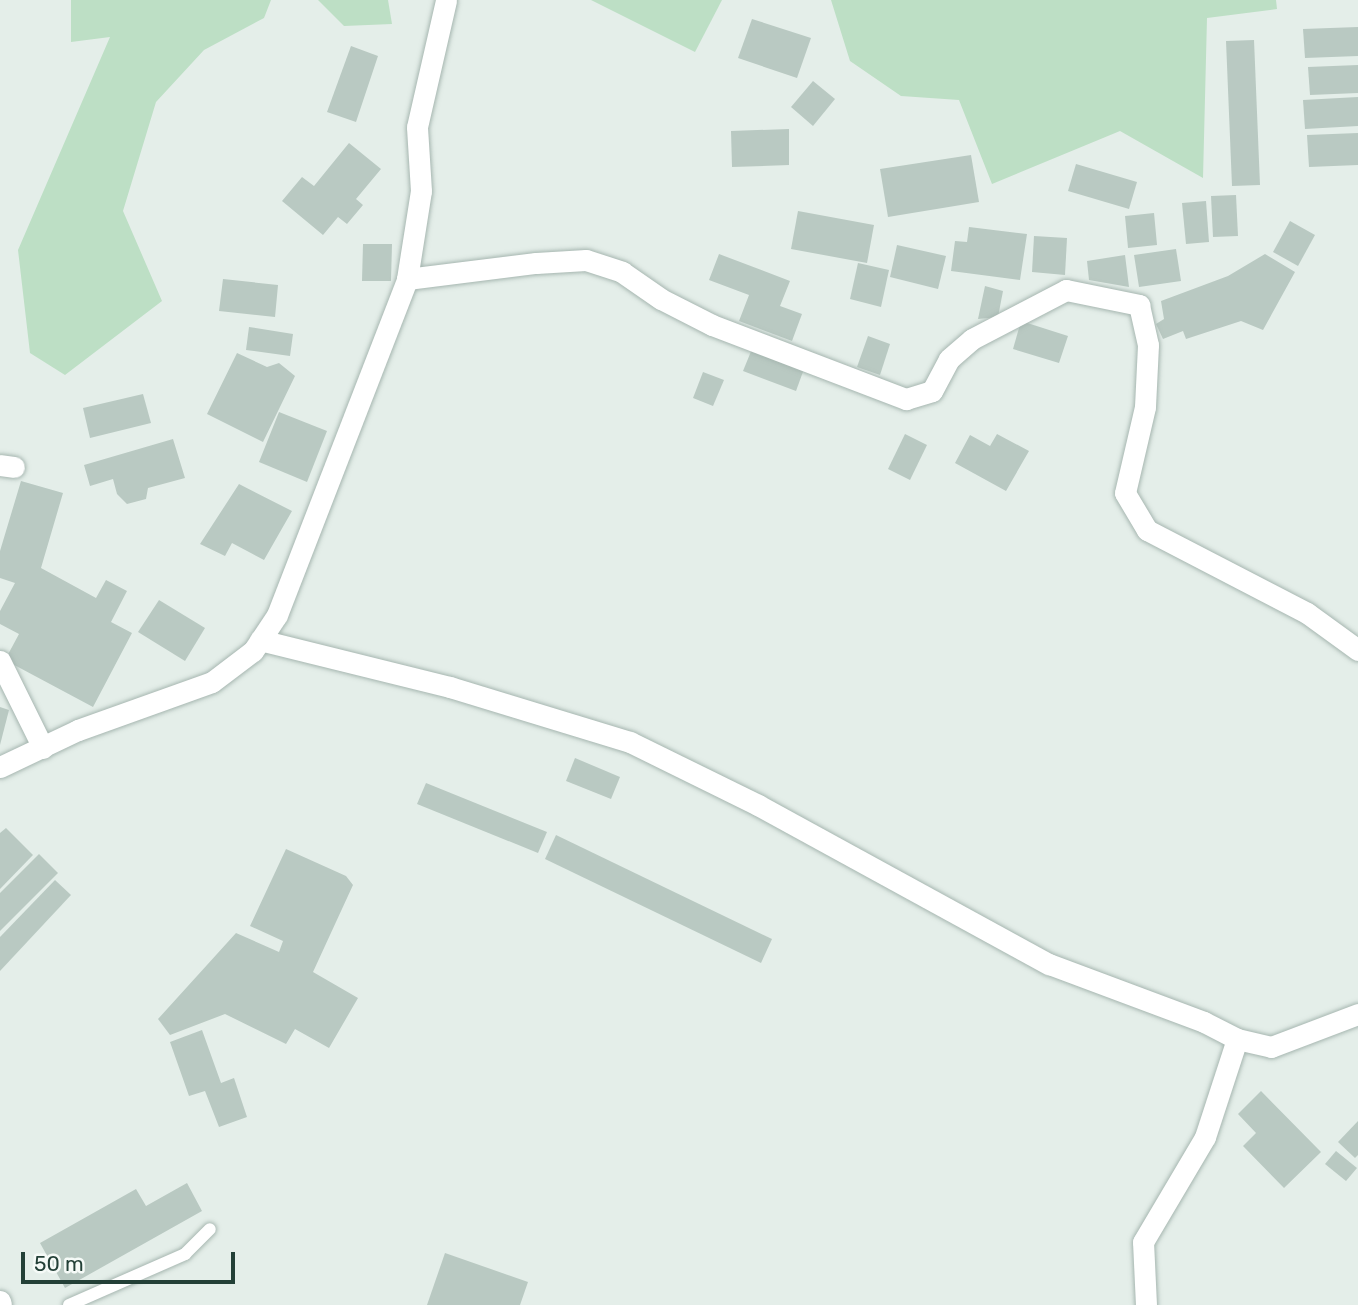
<!DOCTYPE html>
<html>
<head>
<meta charset="utf-8">
<style>
  body { margin:0 }
  #map { position:relative; width:1358px; height:1305px; overflow:hidden; background:#e4eee9; font-family:Rubik,sans-serif }
  div>[style] { position:absolute }
  [style*='--x'] { left:calc(var(--x)*1px); top:calc(var(--y)*1px); width:calc(var(--w)*1px); rotate:calc(var(--a)*1deg) }
  .green>* { inset:0; background:#bddfc5 }
  .building>* { inset:0; background:#b9c9c2 }
  .roads { filter:drop-shadow(0 0 2px #a6b6b0) drop-shadow(0 0 2px #a6b6b0) }
  .lane>* { height:12px; margin:-6px; padding:0 6px; transform-origin:6px; border-radius:6px; background:#fff }
  .street>* { height:21px; margin:-10.5px; padding:0 10.5px; transform-origin:10.5px; border-radius:10.5px; background:#fff }
  .secondary>* { height:21px; margin:-10.5px; padding:0 10.5px; transform-origin:10.5px; border-radius:10.5px; background:#fff }
  span { translate:-50% -50%; white-space:nowrap; text-align:center; line-height:1.15; -webkit-text-stroke:7px #f5faf7; paint-order:stroke }
  .scale { position:absolute; left:21px; top:1252px; width:214px; height:32px; box-sizing:border-box; border:4px solid #234037; border-top:0; padding-left:9px; font-size:21px; line-height:24px; white-space:nowrap; color:#234037; -webkit-text-stroke:5px #f5faf7; paint-order:stroke }
</style>
</head>
<body>
<div id="map">
  <div class="green">
    <i style="clip-path:polygon(71px 0,271px 0,264px 18px,204px 50px,156px 102px,123px 211px,162px 301px,65px 375px,30px 353px,18px 250px,110px 37px,71px 42px)"></i>
    <i style="clip-path:polygon(318px 0,388px 0,392px 24px,344px 26px)"></i>
    <i style="clip-path:polygon(591px 0,722px 0,695px 52px)"></i>
    <i style="clip-path:polygon(831px 0,1276px 0,1277px 9px,1207px 18px,1203px 178px,1120px 131px,992px 184px,959px 100px,901px 96px,850px 61px)"></i>
  </div>
  <div class="building">
    <i style="clip-path:polygon(752px 19px,811px 38px,797px 78px,738px 58px)"></i>
    <i style="clip-path:polygon(1358px 27px,1358px 56px,1305px 58px,1303px 29px)"></i>
    <i style="clip-path:polygon(1254px 40px,1260px 185px,1232px 186px,1226px 41px)"></i>
    <i style="clip-path:polygon(351px 46px,378px 56px,356px 122px,327px 112px)"></i>
    <i style="clip-path:polygon(1358px 65px,1358px 93px,1310px 95px,1308px 67px)"></i>
    <i style="clip-path:polygon(813px 81px,835px 99px,813px 126px,791px 107px)"></i>
    <i style="clip-path:polygon(1358px 97px,1358px 126px,1305px 129px,1303px 100px)"></i>
    <i style="clip-path:polygon(789px 129px,789px 165px,732px 167px,731px 131px)"></i>
    <i style="clip-path:polygon(1358px 133px,1358px 165px,1309px 167px,1307px 135px)"></i>
    <i style="clip-path:polygon(349px 143px,381px 169px,356px 199px,363px 205px,347px 224px,338px 217px,323px 235px,282px 201px,302px 177px,314px 186px)"></i>
    <i style="clip-path:polygon(971px 155px,979px 202px,888px 217px,880px 169px)"></i>
    <i style="clip-path:polygon(1076px 164px,1137px 182px,1129px 209px,1068px 191px)"></i>
    <i style="clip-path:polygon(1236px 195px,1238px 236px,1213px 237px,1211px 196px)"></i>
    <i style="clip-path:polygon(1206px 201px,1209px 242px,1186px 244px,1182px 203px)"></i>
    <i style="clip-path:polygon(798px 211px,874px 225px,867px 263px,791px 249px)"></i>
    <i style="clip-path:polygon(1154px 213px,1157px 245px,1128px 248px,1125px 216px)"></i>
    <i style="clip-path:polygon(1290px 221px,1315px 235px,1298px 266px,1273px 252px)"></i>
    <i style="clip-path:polygon(969px 227px,1027px 234px,1020px 280px,951px 271px,955px 241px,967px 242px)"></i>
    <i style="clip-path:polygon(1034px 236px,1067px 238px,1065px 275px,1032px 272px)"></i>
    <i style="clip-path:polygon(363px 244px,392px 244px,391px 281px,362px 281px)"></i>
    <i style="clip-path:polygon(897px 245px,946px 256px,938px 289px,890px 277px)"></i>
    <i style="clip-path:polygon(1176px 249px,1181px 281px,1139px 287px,1134px 255px)"></i>
    <i style="clip-path:polygon(719px 254px,790px 281px,780px 306px,802px 314px,792px 341px,739px 321px,749px 295px,709px 280px)"></i>
    <i style="clip-path:polygon(1265px 254px,1295px 272px,1263px 330px,1241px 321px,1186px 339px,1183px 331px,1163px 339px,1156px 324px,1164px 319px,1161px 301px,1228px 276px)"></i>
    <i style="clip-path:polygon(1125px 255px,1129px 287px,1089px 280px,1087px 261px)"></i>
    <i style="clip-path:polygon(858px 263px,889px 270px,881px 307px,850px 299px)"></i>
    <i style="clip-path:polygon(223px 279px,278px 285px,275px 317px,219px 311px)"></i>
    <i style="clip-path:polygon(985px 286px,1003px 291px,998px 317px,978px 319px)"></i>
    <i style="clip-path:polygon(1021px 321px,1068px 336px,1059px 363px,1013px 349px)"></i>
    <i style="clip-path:polygon(249px 327px,293px 334px,290px 356px,246px 350px)"></i>
    <i style="clip-path:polygon(868px 336px,890px 344px,880px 375px,857px 367px)"></i>
    <i style="clip-path:polygon(752px 349px,804px 369px,796px 391px,743px 371px)"></i>
    <i style="clip-path:polygon(237px 353px,267px 367px,279px 363px,295px 376px,263px 442px,207px 414px)"></i>
    <i style="clip-path:polygon(703px 372px,724px 380px,713px 406px,693px 398px)"></i>
    <i style="clip-path:polygon(143px 394px,151px 423px,90px 438px,83px 408px)"></i>
    <i style="clip-path:polygon(279px 412px,327px 431px,307px 482px,259px 462px)"></i>
    <i style="clip-path:polygon(905px 434px,927px 445px,910px 480px,888px 469px)"></i>
    <i style="clip-path:polygon(997px 434px,1029px 451px,1006px 491px,955px 463px,970px 435px,990px 446px)"></i>
    <i style="clip-path:polygon(173px 439px,185px 478px,148px 488px,146px 499px,127px 504px,117px 494px,113px 479px,90px 486px,84px 465px)"></i>
    <i style="clip-path:polygon(21px 481px,63px 493px,41px 568px,96px 598px,106px 580px,127px 591px,111px 622px,132px 633px,93px 707px,5px 660px,19px 634px,0 624px,0 611px,15px 583px,0 578px,0 551px)"></i>
    <i style="clip-path:polygon(239px 484px,292px 511px,264px 560px,232px 543px,225px 556px,200px 544px)"></i>
    <i style="clip-path:polygon(159px 600px,205px 628px,185px 661px,138px 632px)"></i>
    <i style="clip-path:polygon(0 707px,9px 710px,0 745px)"></i>
    <i style="clip-path:polygon(575px 758px,620px 777px,611px 799px,566px 781px)"></i>
    <i style="clip-path:polygon(426px 783px,547px 832px,538px 853px,417px 804px)"></i>
    <i style="clip-path:polygon(6px 828px,33px 855px,0 889px,0 833px)"></i>
    <i style="clip-path:polygon(556px 835px,772px 939px,761px 963px,545px 859px)"></i>
    <i style="clip-path:polygon(286px 849px,346px 876px,353px 885px,313px 972px,358px 998px,329px 1048px,295px 1029px,286px 1044px,225px 1014px,170px 1035px,158px 1019px,236px 933px,279px 952px,283px 941px,250px 926px)"></i>
    <i style="clip-path:polygon(39px 854px,58px 873px,0 931px,0 893px)"></i>
    <i style="clip-path:polygon(55px 880px,71px 895px,0 971px,0 937px)"></i>
    <i style="clip-path:polygon(202px 1030px,221px 1083px,234px 1078px,247px 1117px,219px 1127px,205px 1091px,189px 1096px,170px 1042px)"></i>
    <i style="clip-path:polygon(1261px 1091px,1321px 1152px,1284px 1188px,1243px 1146px,1256px 1133px,1238px 1114px)"></i>
    <i style="clip-path:polygon(1358px 1121px,1358px 1155px,1355px 1158px,1338px 1142px)"></i>
    <i style="clip-path:polygon(1336px 1151px,1357px 1168px,1346px 1181px,1325px 1164px)"></i>
    <i style="clip-path:polygon(187px 1183px,202px 1211px,65px 1288px,40px 1243px,136px 1189px,146px 1206px)"></i>
    <i style="clip-path:polygon(445px 1253px,528px 1282px,520px 1305px,427px 1305px)"></i>
  </div>
  <div class="roads">
    <div class="lane">
      <i style="--x:69;--y:1305;--w:127;--a:-23.7"></i>
      <i style="--x:185;--y:1254;--w:35;--a:-45"></i>
    </div>
    <div class="street">
      <i style="--x:407;--y:279;--w:89;--a:-81"></i>
      <i style="--x:421;--y:191;--w:64;--a:-93.6"></i>
      <i style="--x:417;--y:127;--w:130;--a:-77.1"></i>
      <i style="--x:0;--y:465;--w:14;--a:8"></i>
      <i style="--x:260;--y:640;--w:196;--a:13.9"></i>
      <i style="--x:450;--y:687;--w:188;--a:17"></i>
      <i style="--x:630;--y:742;--w:143;--a:26.2"></i>
      <i style="--x:758;--y:805;--w:332;--a:28.7"></i>
      <i style="--x:1049;--y:964;--w:165;--a:20.5"></i>
      <i style="--x:1204;--y:1022;--w:37;--a:27"></i>
      <i style="--x:1237;--y:1039;--w:35;--a:13"></i>
      <i style="--x:1271;--y:1047;--w:93;--a:-20.8"></i>
      <i style="--x:0;--y:661;--w:97;--a:63.7"></i>
      <i style="--x:0;--y:767;--w:86;--a:-25.4"></i>
      <i style="--x:78;--y:730;--w:142;--a:-19.7"></i>
      <i style="--x:212;--y:682;--w:51;--a:-37.1"></i>
      <i style="--x:253;--y:651;--w:43;--a:-56.3"></i>
      <i style="--x:277;--y:615;--w:360;--a:-68.8"></i>
      <i style="--x:407;--y:279;--w:130;--a:-7.1"></i>
      <i style="--x:536;--y:263;--w:50;--a:-3.4"></i>
      <i style="--x:586;--y:260;--w:38;--a:18"></i>
      <i style="--x:622;--y:272;--w:47;--a:34.7"></i>
      <i style="--x:661;--y:299;--w:57;--a:27"></i>
      <i style="--x:712;--y:325;--w:208;--a:20.9"></i>
      <i style="--x:906;--y:399;--w:27;--a:-17"></i>
      <i style="--x:932;--y:391;--w:36;--a:-62"></i>
      <i style="--x:949;--y:359;--w:30;--a:-41"></i>
      <i style="--x:972;--y:339;--w:106;--a:-27.5"></i>
      <i style="--x:1066;--y:290;--w:75;--a:11.6"></i>
      <i style="--x:1139;--y:305;--w:41;--a:77.3"></i>
      <i style="--x:1148;--y:345;--w:62;--a:92.8"></i>
      <i style="--x:1145;--y:407;--w:88;--a:103.1"></i>
      <i style="--x:1125;--y:493;--w:43;--a:59.3"></i>
      <i style="--x:1147;--y:530;--w:180;--a:27.4"></i>
      <i style="--x:1307;--y:613;--w:63;--a:36"></i>
      <i style="--x:1146;--y:1305;--w:63;--a:-92.7"></i>
      <i style="--x:1143;--y:1242;--w:122;--a:-59.4"></i>
      <i style="--x:1205;--y:1137;--w:103;--a:-71.9"></i>
    </div>
    <div class="secondary">
      <i style="--x:0;--y:1301;--w:4;--a:76"></i>
    </div>
  </div>
  <div class="scale">50 m</div>
</div>
</body>
</html>
